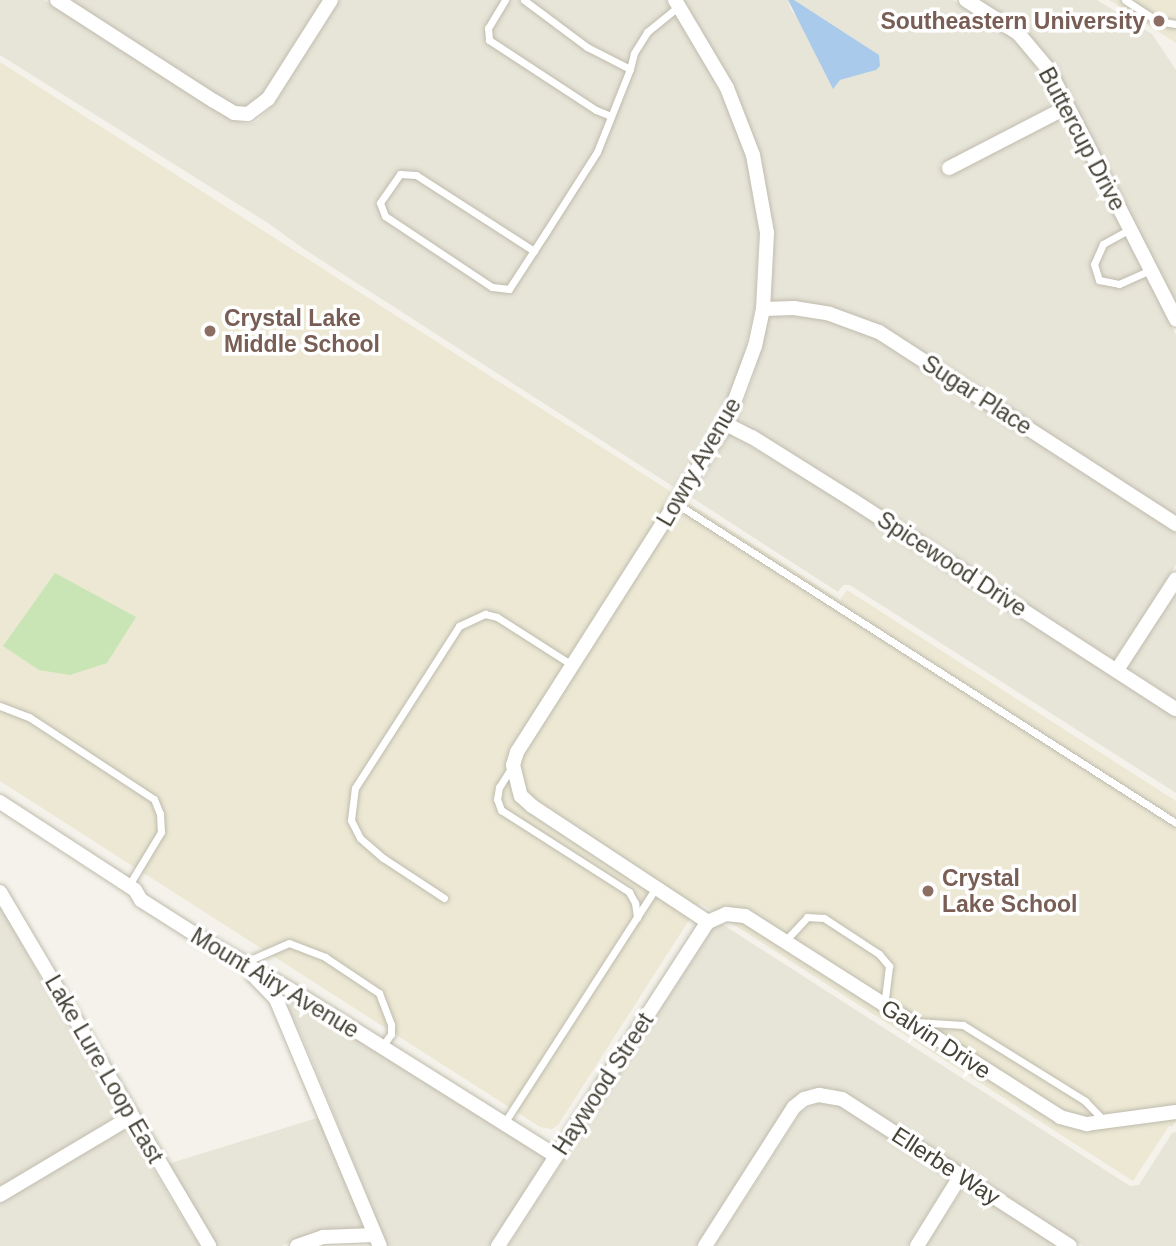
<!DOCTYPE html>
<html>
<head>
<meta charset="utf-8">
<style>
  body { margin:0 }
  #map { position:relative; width:1176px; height:1246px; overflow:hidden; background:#f4f2ea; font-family:Arial,sans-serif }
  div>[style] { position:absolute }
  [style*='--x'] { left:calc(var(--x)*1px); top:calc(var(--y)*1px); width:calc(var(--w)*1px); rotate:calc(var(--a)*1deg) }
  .residential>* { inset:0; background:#e7e4d8 }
  .education>* { inset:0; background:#ece8d4 }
  .green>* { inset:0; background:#cae5b5 }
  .water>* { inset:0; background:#aacaec }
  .roads { filter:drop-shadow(0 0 2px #bfbbad) drop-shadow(0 0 2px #bfbbad) }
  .lane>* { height:7px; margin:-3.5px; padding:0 3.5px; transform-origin:3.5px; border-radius:3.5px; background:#fff }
  .street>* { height:14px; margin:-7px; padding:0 7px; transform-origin:7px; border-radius:7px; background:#fff }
  .dots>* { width:19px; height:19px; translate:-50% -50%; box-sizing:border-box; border:4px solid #fff; border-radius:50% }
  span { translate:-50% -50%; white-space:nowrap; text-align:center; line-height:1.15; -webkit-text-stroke:7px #fff; paint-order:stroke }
  .education-label { font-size:23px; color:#785e54; font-weight:700 }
  .right { translate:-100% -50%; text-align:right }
  .left { translate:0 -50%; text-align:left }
  .street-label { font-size:23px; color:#474338 }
</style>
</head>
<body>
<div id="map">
  <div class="residential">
    <i style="clip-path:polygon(0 0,44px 0,210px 107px,231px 119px,247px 124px,256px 122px,275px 103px,340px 0,666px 0,708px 69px,728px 109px,746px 156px,759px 233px,755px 308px,739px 373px,719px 421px,677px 489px,304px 249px,268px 223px,0 55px)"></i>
    <i style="clip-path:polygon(70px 0,322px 0,262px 94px,246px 106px,236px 106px,218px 95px)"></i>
    <i style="clip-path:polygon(683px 0,788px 0,790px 8px,840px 80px,876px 70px,794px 0,953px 0,1013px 39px,1028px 54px,1057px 103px,939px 165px,947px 177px,1064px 117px,1176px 335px,1176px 516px,883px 326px,831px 307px,795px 301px,771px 301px,775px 233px,760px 153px,734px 86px)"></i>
    <i style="clip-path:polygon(979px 0,1097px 0,1152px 34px,1176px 70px,1176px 304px,1055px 66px,1022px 27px)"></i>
    <i style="clip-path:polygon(769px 316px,795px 316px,829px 321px,876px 339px,1176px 532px,1176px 565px,1114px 660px,858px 495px,756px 431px,736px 421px,753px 378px)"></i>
    <i style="clip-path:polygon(730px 434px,851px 507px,1176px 717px,1176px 793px,850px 585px,843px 585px,838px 592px,691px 497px)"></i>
    <i style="clip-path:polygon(1176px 594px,1176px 700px,1127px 668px)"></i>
    <i style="clip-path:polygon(0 906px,118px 1116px,0 1186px)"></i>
    <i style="clip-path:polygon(722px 924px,1130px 1186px,1139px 1185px,1172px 1133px,1176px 1132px,1176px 1246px,1083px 1246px,846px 1093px,830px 1088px,811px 1088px,788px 1103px,696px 1246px,508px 1246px,714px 927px)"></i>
    <i style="clip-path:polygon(280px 992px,546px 1158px,489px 1246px,388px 1246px,301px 1034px)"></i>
    <i style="clip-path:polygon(817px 1103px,839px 1106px,951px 1177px,907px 1246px,715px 1246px,801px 1112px)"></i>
    <i style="clip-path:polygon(320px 1117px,365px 1228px,322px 1230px,281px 1246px,217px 1246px,168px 1164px)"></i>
    <i style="clip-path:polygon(127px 1128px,200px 1246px,0 1246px,0 1204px)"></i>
    <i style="clip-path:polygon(965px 1185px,1057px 1246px,926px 1246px)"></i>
  </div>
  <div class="education">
    <i style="clip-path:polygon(1109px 0,1176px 0,1176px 43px)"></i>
    <i style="clip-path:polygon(0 62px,840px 600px,847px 590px,1176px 801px,1176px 1121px,1172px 1127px,1169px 1126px,1133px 1181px,700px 903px,558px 1125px,552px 1129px,540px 1127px,0 781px)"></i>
  </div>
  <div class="green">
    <i style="clip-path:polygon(55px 573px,136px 617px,107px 663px,70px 675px,39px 670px,3px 646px)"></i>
  </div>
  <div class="water">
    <i style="clip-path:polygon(788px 0,794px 0,879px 55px,880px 66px,876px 70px,840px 80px,833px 89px)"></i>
  </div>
  <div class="roads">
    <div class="lane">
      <i style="--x:505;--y:0;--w:33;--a:121"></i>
      <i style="--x:488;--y:28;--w:12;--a:85"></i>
      <i style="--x:489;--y:40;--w:128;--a:33.2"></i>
      <i style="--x:596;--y:110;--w:16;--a:22"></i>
      <i style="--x:524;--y:0;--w:79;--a:36.7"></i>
      <i style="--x:587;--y:47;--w:48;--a:27.1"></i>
      <i style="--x:1125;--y:0;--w:38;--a:33"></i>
      <i style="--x:1157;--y:21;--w:19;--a:9"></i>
      <i style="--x:1130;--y:229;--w:31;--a:151"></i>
      <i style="--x:1103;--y:244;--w:22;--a:114"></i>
      <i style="--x:1094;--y:264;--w:17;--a:73"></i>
      <i style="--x:1099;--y:280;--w:20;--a:11"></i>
      <i style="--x:1119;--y:284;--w:34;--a:-24"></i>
      <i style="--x:534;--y:251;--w:140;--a:-147.2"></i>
      <i style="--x:416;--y:175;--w:16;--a:-176"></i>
      <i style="--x:400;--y:174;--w:35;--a:125"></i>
      <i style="--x:380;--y:203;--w:14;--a:69"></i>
      <i style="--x:385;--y:216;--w:128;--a:33.6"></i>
      <i style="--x:492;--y:287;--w:17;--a:7"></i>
      <i style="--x:509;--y:289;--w:68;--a:-57"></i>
      <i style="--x:546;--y:232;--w:95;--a:-57.5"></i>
      <i style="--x:597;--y:152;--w:89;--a:-68.3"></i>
      <i style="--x:630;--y:69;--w:16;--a:-76"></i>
      <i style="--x:634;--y:53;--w:25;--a:-58"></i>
      <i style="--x:647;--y:32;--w:40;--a:-39"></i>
      <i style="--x:677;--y:504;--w:592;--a:32.59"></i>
      <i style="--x:0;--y:706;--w:31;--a:21"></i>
      <i style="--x:29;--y:717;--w:149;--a:33.3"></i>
      <i style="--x:154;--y:799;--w:16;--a:68"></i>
      <i style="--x:160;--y:814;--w:18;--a:87"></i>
      <i style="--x:161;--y:832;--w:62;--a:121.1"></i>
      <i style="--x:513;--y:765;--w:26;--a:122"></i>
      <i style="--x:499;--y:787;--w:12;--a:99"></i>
      <i style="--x:497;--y:799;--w:12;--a:70"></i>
      <i style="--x:501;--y:810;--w:152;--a:32.6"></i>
      <i style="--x:629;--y:892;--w:13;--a:61"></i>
      <i style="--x:635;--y:903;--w:15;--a:82"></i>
      <i style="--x:444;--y:898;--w:73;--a:-146.7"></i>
      <i style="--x:383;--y:858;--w:30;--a:-139"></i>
      <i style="--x:360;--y:838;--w:20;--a:-117"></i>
      <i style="--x:351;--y:820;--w:32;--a:-83"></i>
      <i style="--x:355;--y:788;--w:193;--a:-57.3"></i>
      <i style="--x:459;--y:626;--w:29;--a:-25"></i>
      <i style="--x:485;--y:614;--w:12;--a:14"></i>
      <i style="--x:497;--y:617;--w:89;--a:32.6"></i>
      <i style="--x:785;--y:941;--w:33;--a:-47"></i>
      <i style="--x:807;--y:917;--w:17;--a:3"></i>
      <i style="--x:824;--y:918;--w:66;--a:33.2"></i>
      <i style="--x:879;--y:954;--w:16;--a:50"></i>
      <i style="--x:889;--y:966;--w:38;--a:97"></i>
      <i style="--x:243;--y:963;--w:50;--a:-23.5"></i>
      <i style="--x:289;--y:943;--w:39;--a:21"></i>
      <i style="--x:325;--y:957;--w:65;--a:33.7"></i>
      <i style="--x:379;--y:993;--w:34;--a:69"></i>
      <i style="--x:391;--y:1025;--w:9;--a:90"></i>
      <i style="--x:391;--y:1034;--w:16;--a:125"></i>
      <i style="--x:916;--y:1022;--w:47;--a:3.7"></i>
      <i style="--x:963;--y:1025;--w:144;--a:31.9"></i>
      <i style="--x:1085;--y:1101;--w:28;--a:46"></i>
      <i style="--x:503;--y:1125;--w:282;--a:-57.2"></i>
    </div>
    <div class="street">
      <i style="--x:57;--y:0;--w:187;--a:32.8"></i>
      <i style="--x:214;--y:101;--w:23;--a:31"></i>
      <i style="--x:234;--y:113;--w:14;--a:4"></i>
      <i style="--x:248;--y:114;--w:25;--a:-37"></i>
      <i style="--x:268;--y:99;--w:117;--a:-57.5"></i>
      <i style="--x:675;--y:0;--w:102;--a:59.4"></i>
      <i style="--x:727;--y:88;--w:72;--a:68.8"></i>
      <i style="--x:753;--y:155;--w:79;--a:79.8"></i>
      <i style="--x:767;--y:233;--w:76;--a:93"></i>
      <i style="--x:763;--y:309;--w:38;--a:102"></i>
      <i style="--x:755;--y:346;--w:83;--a:110.4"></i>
      <i style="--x:726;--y:424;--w:389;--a:122.5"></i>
      <i style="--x:517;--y:752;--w:14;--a:107"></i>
      <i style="--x:513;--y:765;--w:32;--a:76"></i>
      <i style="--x:521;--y:796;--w:15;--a:42"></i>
      <i style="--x:532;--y:806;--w:211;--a:33.4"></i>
      <i style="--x:966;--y:0;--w:62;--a:32.4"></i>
      <i style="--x:1018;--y:33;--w:48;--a:50"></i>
      <i style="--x:1049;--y:70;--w:280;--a:63"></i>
      <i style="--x:949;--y:168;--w:133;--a:-27.3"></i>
      <i style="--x:763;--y:309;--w:31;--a:-2"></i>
      <i style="--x:794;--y:308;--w:36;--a:9"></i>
      <i style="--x:830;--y:314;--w:52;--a:20.2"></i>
      <i style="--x:879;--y:332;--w:354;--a:32.9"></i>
      <i style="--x:726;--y:424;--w:29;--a:27"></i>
      <i style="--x:752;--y:437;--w:120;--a:32.1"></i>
      <i style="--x:854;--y:501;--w:383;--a:32.9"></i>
      <i style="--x:1117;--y:670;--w:108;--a:-57"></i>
      <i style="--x:0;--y:802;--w:161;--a:33.1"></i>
      <i style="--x:135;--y:890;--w:12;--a:59"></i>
      <i style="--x:141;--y:900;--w:65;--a:32.5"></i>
      <i style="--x:196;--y:935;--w:121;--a:30.2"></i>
      <i style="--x:301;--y:996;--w:301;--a:32.1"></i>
      <i style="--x:0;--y:892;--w:411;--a:59.4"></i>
      <i style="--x:708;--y:922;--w:20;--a:-24"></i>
      <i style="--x:726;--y:914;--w:19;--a:6"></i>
      <i style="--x:745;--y:916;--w:374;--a:32.5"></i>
      <i style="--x:1060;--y:1117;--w:28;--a:15"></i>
      <i style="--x:1087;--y:1124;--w:90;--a:-7.7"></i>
      <i style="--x:252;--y:974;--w:35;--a:46"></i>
      <i style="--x:276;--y:999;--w:268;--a:67.2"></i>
      <i style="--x:0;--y:1195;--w:152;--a:-30.8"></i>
      <i style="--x:297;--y:1246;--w:28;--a:-19"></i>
      <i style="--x:323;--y:1237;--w:52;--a:-2.2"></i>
      <i style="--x:498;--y:1246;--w:386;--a:-57.1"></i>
      <i style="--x:705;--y:1246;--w:165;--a:-57.4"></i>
      <i style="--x:794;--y:1107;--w:13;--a:-39"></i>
      <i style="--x:804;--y:1099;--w:16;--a:-15"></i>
      <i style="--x:819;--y:1095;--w:23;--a:10"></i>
      <i style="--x:842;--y:1099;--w:271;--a:32.8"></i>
      <i style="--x:917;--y:1246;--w:84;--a:-58.2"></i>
    </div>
  </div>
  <div class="dots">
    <i style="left:1159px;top:21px;background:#8d6e63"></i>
    <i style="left:210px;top:331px;background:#8d6e63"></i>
    <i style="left:928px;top:891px;background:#8d6e63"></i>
  </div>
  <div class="education-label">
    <span class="right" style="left:1145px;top:21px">Southeastern University</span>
    <span class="left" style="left:224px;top:331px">Crystal Lake<br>Middle School</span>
    <span class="left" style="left:942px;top:891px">Crystal<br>Lake School</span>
  </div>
  <div class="street-label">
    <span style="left:1082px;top:139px;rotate:62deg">Buttercup Drive</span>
    <span style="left:977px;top:395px;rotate:33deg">Sugar Place</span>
    <span style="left:699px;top:462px;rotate:-60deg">Lowry Avenue</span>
    <span style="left:952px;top:564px;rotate:33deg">Spicewood Drive</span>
    <span style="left:275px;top:983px;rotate:31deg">Mount Airy Avenue</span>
    <span style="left:936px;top:1039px;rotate:33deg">Galvin Drive</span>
    <span style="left:104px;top:1069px;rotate:60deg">Lake Lure Loop East</span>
    <span style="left:603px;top:1084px;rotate:-57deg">Haywood Street</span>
    <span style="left:946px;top:1166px;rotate:33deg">Ellerbe Way</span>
  </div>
</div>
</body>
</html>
